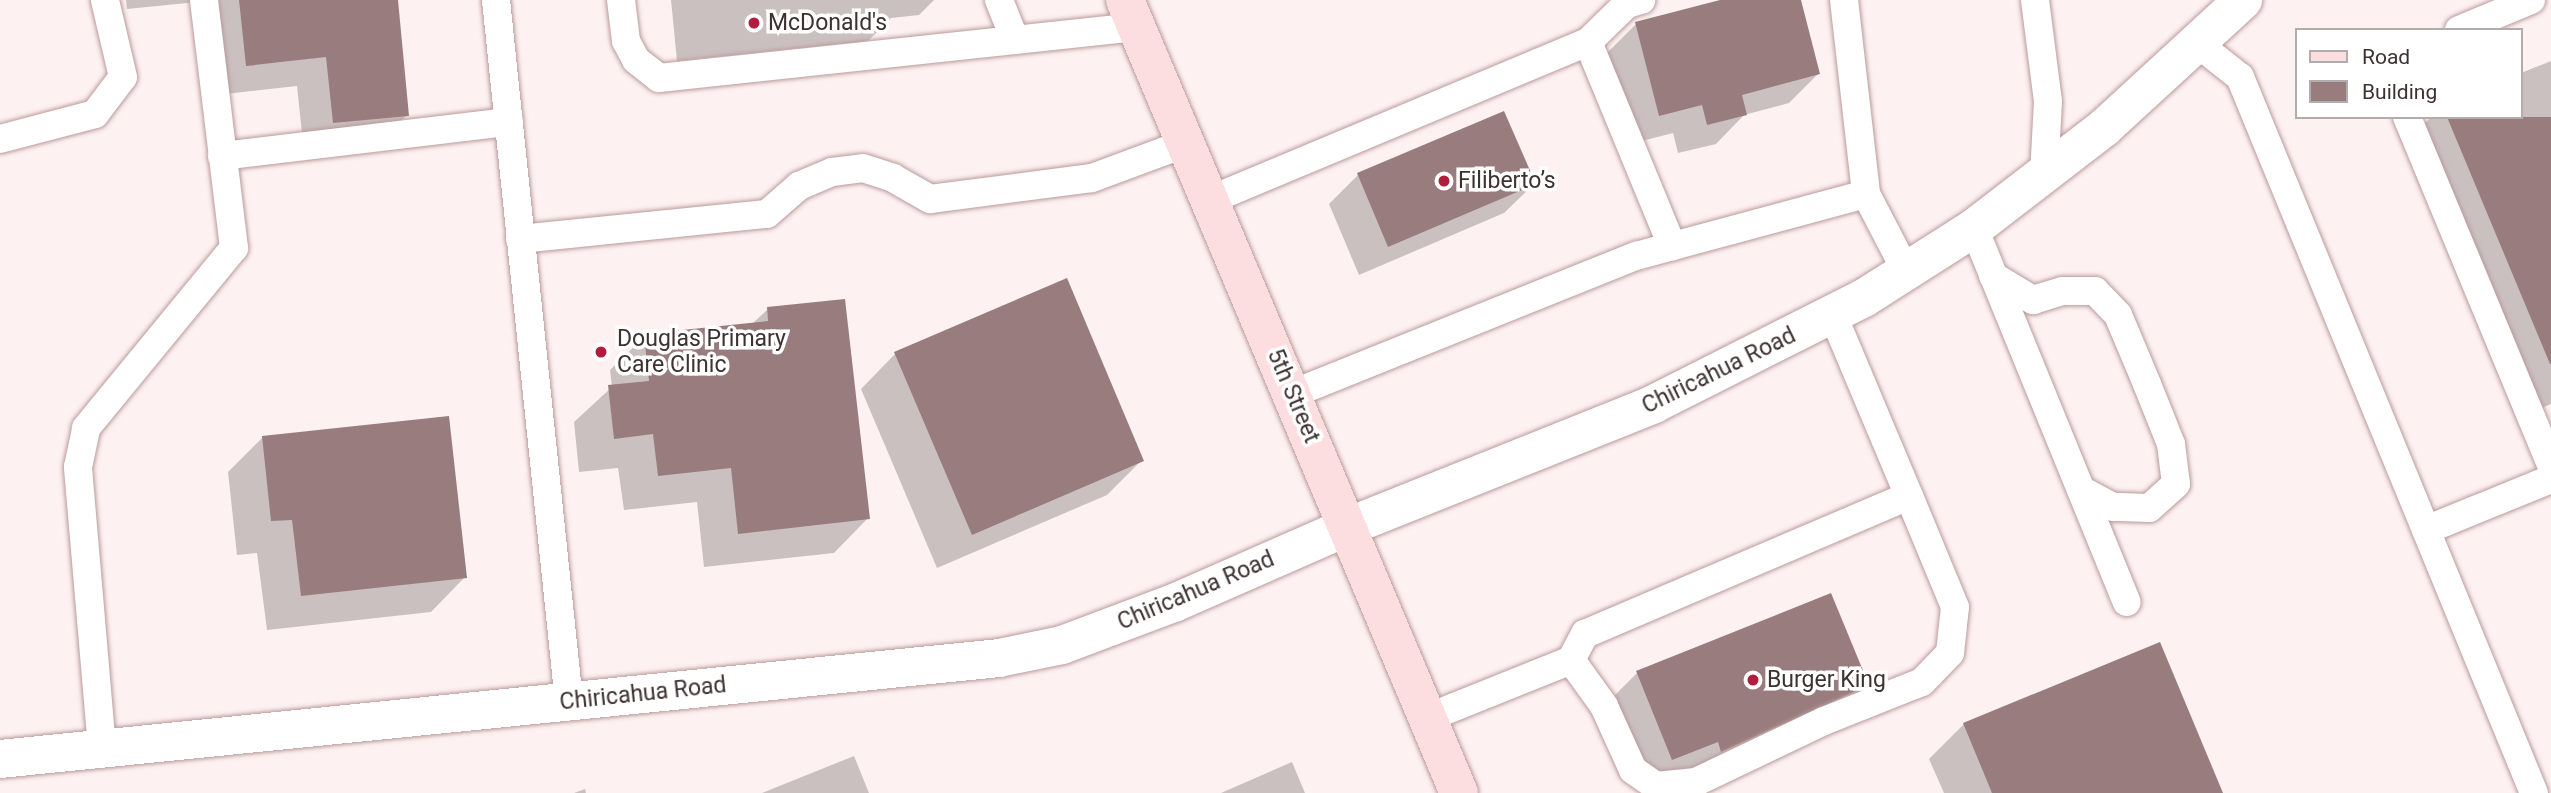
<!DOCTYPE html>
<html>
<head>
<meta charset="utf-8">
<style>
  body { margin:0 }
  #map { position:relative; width:2551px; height:793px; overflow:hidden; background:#fef1f1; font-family:Roboto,sans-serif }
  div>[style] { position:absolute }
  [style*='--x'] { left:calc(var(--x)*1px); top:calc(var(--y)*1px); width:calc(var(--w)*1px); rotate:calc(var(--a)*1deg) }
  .shadow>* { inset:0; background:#0003 }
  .building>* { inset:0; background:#997c7d }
  .roads { filter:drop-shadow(0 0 2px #b99a9b) drop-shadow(0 0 2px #b99a9b) }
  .lane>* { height:28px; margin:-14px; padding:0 14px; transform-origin:14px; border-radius:14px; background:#fff }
  .street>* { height:38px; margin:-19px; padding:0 19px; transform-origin:19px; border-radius:19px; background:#fff }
  .secondary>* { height:38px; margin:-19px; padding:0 19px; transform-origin:19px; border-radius:19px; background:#fcdee0 }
  .dots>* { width:19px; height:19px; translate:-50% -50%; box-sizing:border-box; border:4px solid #fff; border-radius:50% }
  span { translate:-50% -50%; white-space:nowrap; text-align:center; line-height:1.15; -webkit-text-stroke:7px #fff; paint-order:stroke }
  .poi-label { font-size:23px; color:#3d3131 }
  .left { translate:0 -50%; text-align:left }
  .street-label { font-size:23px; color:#3d3131 }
  .legend { position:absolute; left:2295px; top:28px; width:228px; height:91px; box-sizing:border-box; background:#fff; border:2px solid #b1adad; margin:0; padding:9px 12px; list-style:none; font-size:21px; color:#3d3131 }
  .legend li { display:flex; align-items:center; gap:14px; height:35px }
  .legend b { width:35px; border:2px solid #b1adad }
</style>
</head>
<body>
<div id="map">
  <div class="shadow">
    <i style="clip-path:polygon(126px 0,396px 0,407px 115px,378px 145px,304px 152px,297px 86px,217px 95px,207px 1px,127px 9px)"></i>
    <i style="clip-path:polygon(671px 0,934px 0,919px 15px,891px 18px,868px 41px,677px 61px)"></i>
    <i style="clip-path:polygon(1727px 0,1799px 0,1818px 74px,1789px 103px,1744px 115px,1716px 144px,1678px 153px,1673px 133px,1630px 144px,1607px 53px,1636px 24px)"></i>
    <i style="clip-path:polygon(2551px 61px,2551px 404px,2523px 416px,2408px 140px,2431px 117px,2521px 117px,2521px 73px)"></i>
    <i style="clip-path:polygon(1358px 175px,1534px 184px,1504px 213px,1359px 275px,1329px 204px)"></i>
    <i style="clip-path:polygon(768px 309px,868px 518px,834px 553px,704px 567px,697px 502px,624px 510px,618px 468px,579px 472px,574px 422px,612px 387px,610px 370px,645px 336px,752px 324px)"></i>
    <i style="clip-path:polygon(895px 354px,1142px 460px,1107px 495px,937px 568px,861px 389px)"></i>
    <i style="clip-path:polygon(263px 437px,465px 577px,431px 612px,267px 630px,257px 553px,237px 555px,228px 472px)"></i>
    <i style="clip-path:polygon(1637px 673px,1867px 685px,1838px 714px,1642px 788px,1608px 702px)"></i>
    <i style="clip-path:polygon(1964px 724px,2221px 793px,1944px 793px,1929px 759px)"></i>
    <i style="clip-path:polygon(854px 756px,869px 793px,762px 793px)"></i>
    <i style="clip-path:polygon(1292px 762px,1305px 793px,1221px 793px)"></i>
    <i style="clip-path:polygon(585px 789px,586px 793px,574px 793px)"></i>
  </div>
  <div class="building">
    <i style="clip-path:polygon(239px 0,398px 0,409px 116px,333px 123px,326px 57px,246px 66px)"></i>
    <i style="clip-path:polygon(1720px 0,1801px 0,1820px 74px,1742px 95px,1747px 115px,1707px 125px,1702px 105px,1659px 116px,1635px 22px)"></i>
    <i style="clip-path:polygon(1504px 111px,1536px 184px,1388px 247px,1357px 173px)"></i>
    <i style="clip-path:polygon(2447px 117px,2551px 117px,2551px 364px,2550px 364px)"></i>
    <i style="clip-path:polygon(1067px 278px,1144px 461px,972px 535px,894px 352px)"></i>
    <i style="clip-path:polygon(845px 299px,870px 519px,738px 534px,731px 468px,658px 476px,653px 434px,614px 439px,608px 385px,649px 381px,644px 334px,768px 321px,767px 307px)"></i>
    <i style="clip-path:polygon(449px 416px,467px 578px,301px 596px,292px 520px,271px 521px,262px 436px)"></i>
    <i style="clip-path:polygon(1831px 593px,1869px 685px,1721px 752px,1718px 742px,1672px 760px,1636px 671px)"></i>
    <i style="clip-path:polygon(2160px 642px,2223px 793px,1992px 793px,1963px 723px)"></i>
  </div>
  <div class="roads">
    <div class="lane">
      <i style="--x:496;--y:0;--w:706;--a:84.06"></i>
      <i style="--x:621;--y:0;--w:41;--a:83"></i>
      <i style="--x:626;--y:41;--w:21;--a:62"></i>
      <i style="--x:636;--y:60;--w:29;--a:38"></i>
      <i style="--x:659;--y:78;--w:480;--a:-6.1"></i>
      <i style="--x:999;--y:0;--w:43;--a:68.2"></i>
      <i style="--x:1844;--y:0;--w:195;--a:83.5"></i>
      <i style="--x:2035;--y:0;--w:102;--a:82.7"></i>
      <i style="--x:2048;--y:101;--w:74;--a:93.1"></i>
      <i style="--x:2459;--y:30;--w:78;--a:-22.6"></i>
      <i style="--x:1588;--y:42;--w:221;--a:67.6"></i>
      <i style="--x:2198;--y:44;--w:53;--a:38.2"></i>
      <i style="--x:2240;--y:77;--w:774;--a:67.68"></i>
      <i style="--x:2407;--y:117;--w:377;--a:67.5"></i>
      <i style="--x:0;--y:139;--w:98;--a:-14.7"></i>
      <i style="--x:95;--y:114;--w:46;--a:-52.9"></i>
      <i style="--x:123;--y:77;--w:79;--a:-103.2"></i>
      <i style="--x:222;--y:156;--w:289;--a:-6.8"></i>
      <i style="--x:1210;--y:200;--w:410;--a:-22.7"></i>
      <i style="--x:1588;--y:42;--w:54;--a:-44.3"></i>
      <i style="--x:1627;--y:4;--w:15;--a:-16"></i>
      <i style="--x:1974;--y:228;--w:404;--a:67.8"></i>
      <i style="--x:520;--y:239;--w:248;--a:-5.8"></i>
      <i style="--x:767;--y:214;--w:43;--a:-41.2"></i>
      <i style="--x:799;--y:186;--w:36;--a:-23"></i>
      <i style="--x:832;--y:172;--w:31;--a:-7"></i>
      <i style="--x:863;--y:168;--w:32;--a:18"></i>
      <i style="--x:893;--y:178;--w:43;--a:29.6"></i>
      <i style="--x:930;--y:199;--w:163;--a:-7.4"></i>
      <i style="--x:1092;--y:178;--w:100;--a:-20.4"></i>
      <i style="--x:1993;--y:276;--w:47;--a:31"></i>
      <i style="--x:2033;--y:300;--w:31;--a:-17"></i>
      <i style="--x:2063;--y:291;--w:32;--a:0"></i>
      <i style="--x:2095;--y:291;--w:33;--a:46"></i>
      <i style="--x:2118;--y:315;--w:75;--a:67.2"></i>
      <i style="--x:2147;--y:384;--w:65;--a:68.2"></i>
      <i style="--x:2171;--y:444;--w:40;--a:82.9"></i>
      <i style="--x:2176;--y:484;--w:36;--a:138"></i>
      <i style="--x:2149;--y:508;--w:36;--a:-178"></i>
      <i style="--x:2113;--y:507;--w:36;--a:-152"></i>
      <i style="--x:1292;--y:394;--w:371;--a:-21.9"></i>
      <i style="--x:1636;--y:256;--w:238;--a:-15.1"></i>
      <i style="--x:1866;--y:194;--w:87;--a:62.5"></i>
      <i style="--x:2426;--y:530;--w:135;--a:-22.2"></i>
      <i style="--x:1571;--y:660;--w:57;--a:54.3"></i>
      <i style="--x:1604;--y:706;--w:70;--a:65.6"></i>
      <i style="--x:1633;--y:770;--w:28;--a:35"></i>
      <i style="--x:1656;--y:786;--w:40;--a:-5.7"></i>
      <i style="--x:1696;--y:782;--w:142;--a:-25.5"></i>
      <i style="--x:1824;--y:721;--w:105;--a:-21.7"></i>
      <i style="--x:1922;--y:682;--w:40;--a:-46"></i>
      <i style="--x:1950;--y:653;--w:46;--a:-83.8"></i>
      <i style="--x:1955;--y:607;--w:120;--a:-112.5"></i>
      <i style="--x:1427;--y:718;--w:155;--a:-21.9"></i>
      <i style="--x:1571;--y:660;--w:30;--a:-62"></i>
      <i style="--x:1585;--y:634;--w:352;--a:-23.1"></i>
      <i style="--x:1909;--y:496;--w:196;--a:-112.8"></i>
      <i style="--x:102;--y:748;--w:282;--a:-94.9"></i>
      <i style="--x:78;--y:467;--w:40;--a:-78"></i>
      <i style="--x:86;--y:428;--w:233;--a:-50.6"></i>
      <i style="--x:234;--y:248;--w:250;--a:-96.9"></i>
    </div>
    <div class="street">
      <i style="--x:0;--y:759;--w:1004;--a:-5.77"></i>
      <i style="--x:999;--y:658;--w:64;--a:-11.7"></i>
      <i style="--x:1062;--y:645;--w:120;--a:-20.6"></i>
      <i style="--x:1174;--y:603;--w:189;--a:-23.7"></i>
      <i style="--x:1347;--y:527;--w:331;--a:-21.8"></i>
      <i style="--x:1654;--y:404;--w:235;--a:-26.8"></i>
      <i style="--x:1864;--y:298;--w:130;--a:-32.5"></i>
      <i style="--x:1974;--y:228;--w:164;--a:-37.6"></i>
      <i style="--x:2104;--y:128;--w:189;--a:-42.6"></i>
    </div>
    <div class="secondary">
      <i style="--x:1125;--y:0;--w:860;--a:67.16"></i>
    </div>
  </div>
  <div class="dots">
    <i style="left:754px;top:23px;background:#b11e3d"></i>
    <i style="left:1444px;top:181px;background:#b11e3d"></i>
    <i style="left:601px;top:352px;background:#b11e3d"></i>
    <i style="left:1753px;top:680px;background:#b11e3d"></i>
  </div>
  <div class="poi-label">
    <span class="left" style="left:768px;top:23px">McDonald's</span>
    <span class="left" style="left:1458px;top:181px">Filiberto’s</span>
    <span class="left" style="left:617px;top:352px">Douglas Primary<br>Care Clinic</span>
    <span class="left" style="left:1767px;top:680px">Burger King</span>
  </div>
  <div class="street-label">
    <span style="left:1719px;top:371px;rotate:-26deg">Chiricahua Road</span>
    <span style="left:1293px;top:396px;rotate:67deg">5th Street</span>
    <span style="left:1196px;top:591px;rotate:-23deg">Chiricahua Road</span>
    <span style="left:643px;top:694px;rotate:-6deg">Chiricahua Road</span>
  </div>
  <ul class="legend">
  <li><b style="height:9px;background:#fcdee0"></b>Road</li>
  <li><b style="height:19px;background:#997c7d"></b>Building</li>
  </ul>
</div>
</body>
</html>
